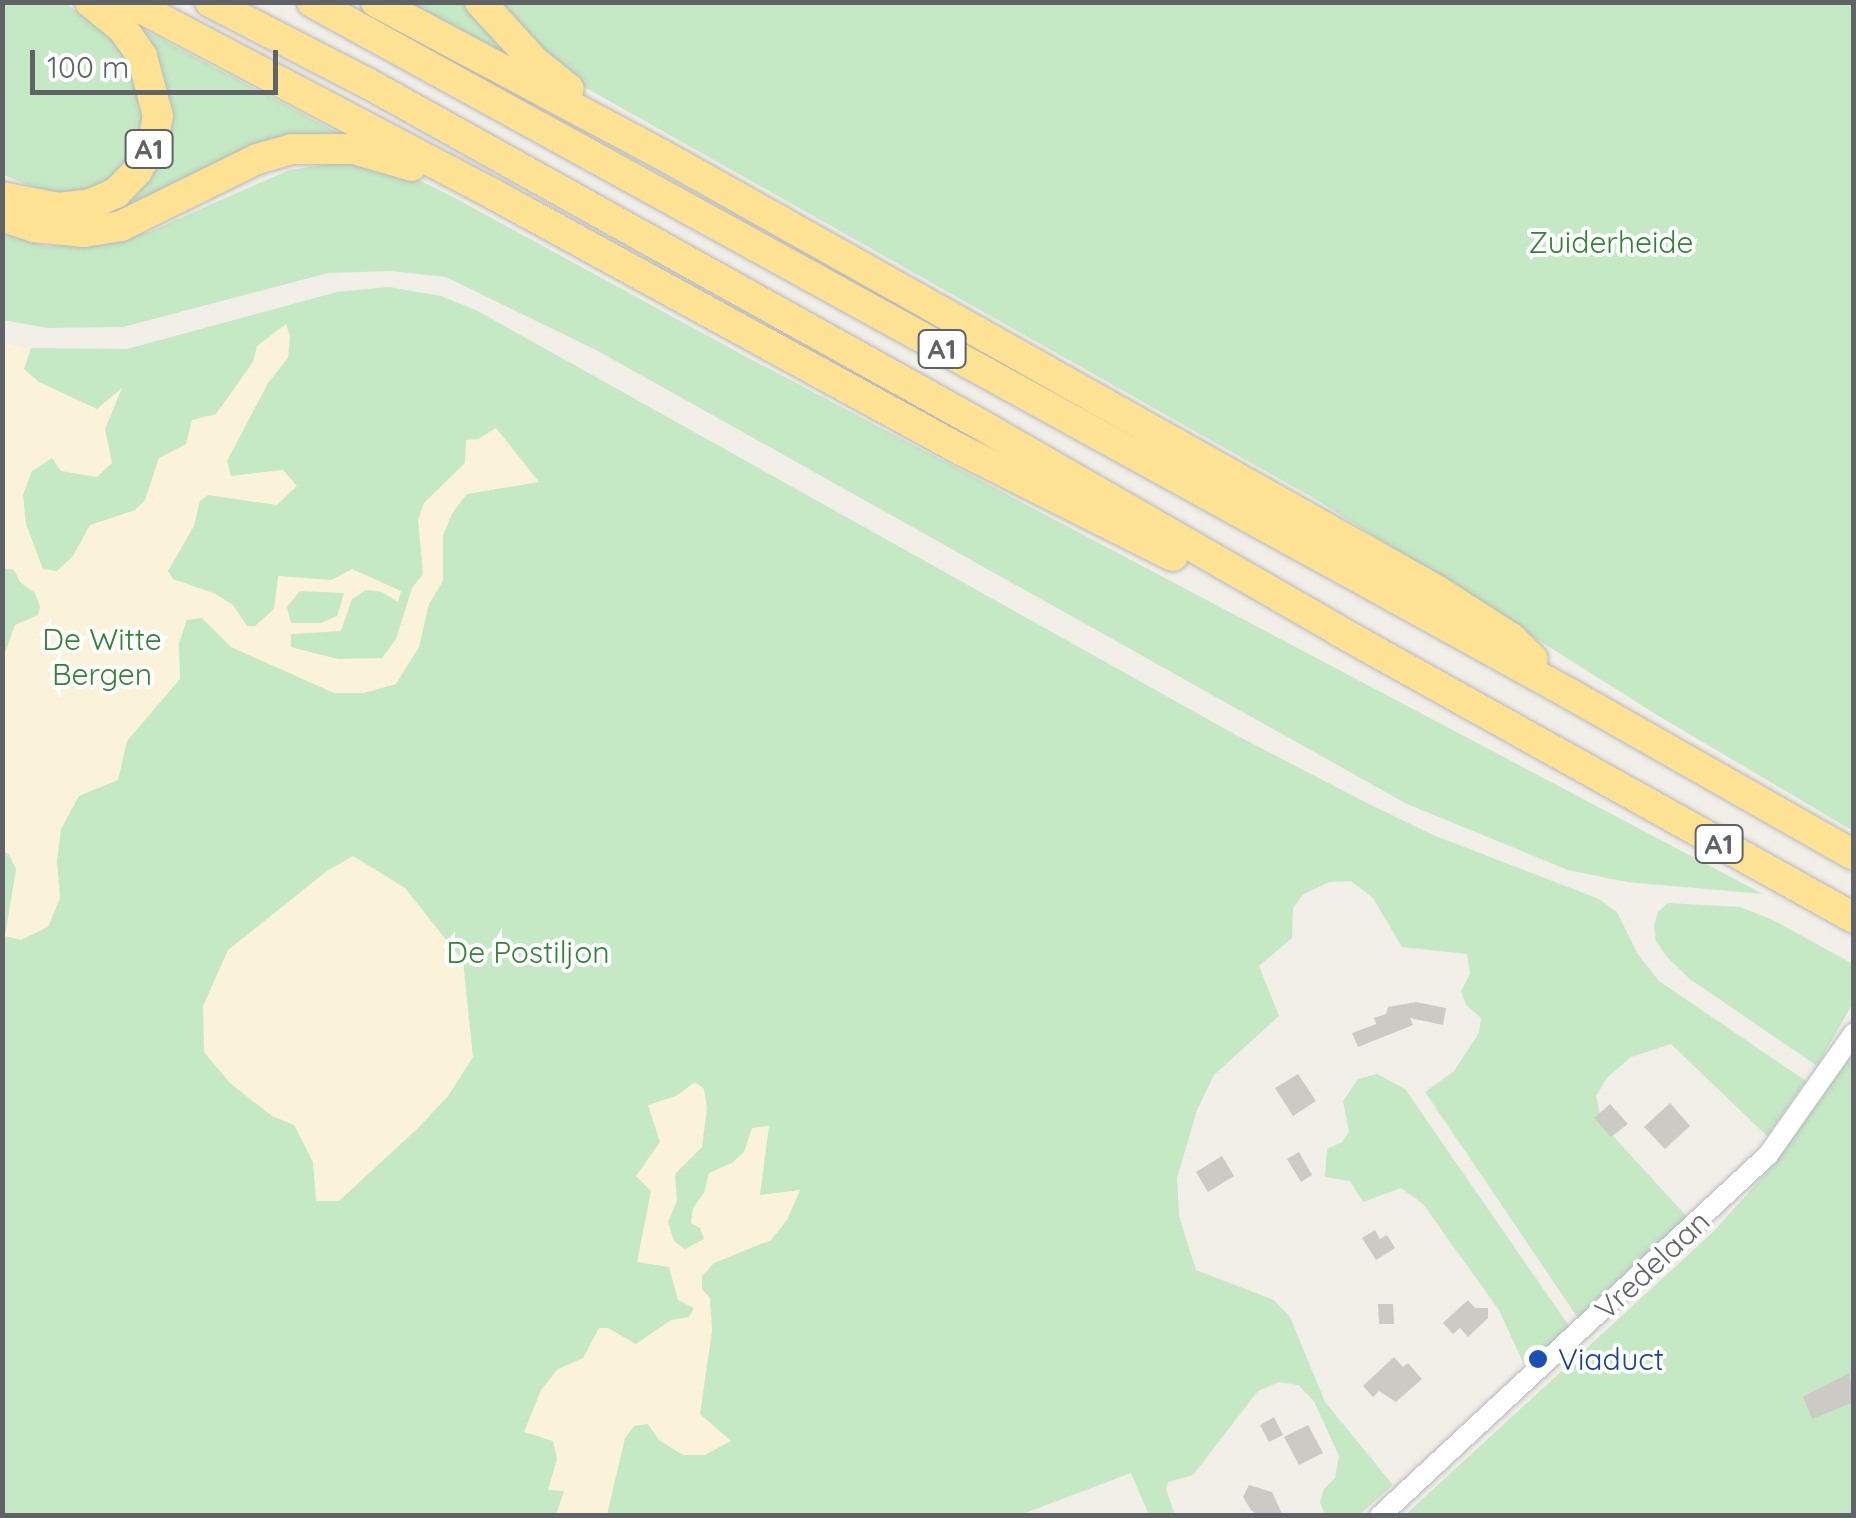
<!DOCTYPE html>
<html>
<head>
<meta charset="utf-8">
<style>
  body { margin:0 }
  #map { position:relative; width:1856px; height:1518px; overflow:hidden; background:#f1efe8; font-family:Quicksand,sans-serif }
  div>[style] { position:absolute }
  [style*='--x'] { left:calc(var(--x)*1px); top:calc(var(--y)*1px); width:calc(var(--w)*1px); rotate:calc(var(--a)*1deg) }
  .green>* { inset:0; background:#c5e8c5 }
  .sand>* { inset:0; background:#fbf3d9 }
  .building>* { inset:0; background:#cccac5 }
  .roads { filter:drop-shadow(0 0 2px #b5b8bc) drop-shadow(0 0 2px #b5b8bc) }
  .minor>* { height:20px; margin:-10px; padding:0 10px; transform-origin:10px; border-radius:10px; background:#fff }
  .highway>* { height:30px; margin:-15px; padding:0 15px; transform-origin:15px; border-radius:15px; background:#fde293 }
  .dots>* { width:28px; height:28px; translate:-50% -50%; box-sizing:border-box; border:5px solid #fff; border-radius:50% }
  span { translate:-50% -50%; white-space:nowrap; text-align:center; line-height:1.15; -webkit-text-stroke:8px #fff; paint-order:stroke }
  .shield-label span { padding:2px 8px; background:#fff; border:2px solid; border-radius:8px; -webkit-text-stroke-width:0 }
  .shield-label { font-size:28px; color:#5f6368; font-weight:700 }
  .park-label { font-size:30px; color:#348238 }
  .street-label { font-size:30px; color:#5f6368 }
  .transit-label { font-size:30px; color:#164399 }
  .left { translate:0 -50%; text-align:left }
  .frame { position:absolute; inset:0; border:5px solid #5f6368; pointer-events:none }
  .scale { position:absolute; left:30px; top:50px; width:248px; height:45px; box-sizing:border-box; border:5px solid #5f6368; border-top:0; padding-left:12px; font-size:30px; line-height:35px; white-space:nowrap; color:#5f6368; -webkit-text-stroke:8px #fff; paint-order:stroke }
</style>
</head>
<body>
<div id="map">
  <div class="green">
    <i style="clip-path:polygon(3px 3px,65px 3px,107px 33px,134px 69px,146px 103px,142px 146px,107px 187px,68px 193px,42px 190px,3px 175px)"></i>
    <i style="clip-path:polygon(409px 3px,474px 3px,535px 69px)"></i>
    <i style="clip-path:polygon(494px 3px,1853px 3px,1853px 831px,1657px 715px,1317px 500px,565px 76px)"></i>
    <i style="clip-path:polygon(133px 24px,350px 139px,145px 207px,97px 216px,152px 174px)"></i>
    <i style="clip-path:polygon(357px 160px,417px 179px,455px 198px,741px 354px,1763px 894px,1627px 882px,1568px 870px,1407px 804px,598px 351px,446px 277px,390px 271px,328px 273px,123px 327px,48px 328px,3px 320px,3px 234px,46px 246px,104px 243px,149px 232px,289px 170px)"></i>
    <i style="clip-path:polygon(389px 287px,441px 296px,476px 310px,1236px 735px,1363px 801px,1433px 835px,1599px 899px,1617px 912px,1637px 953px,1659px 981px,1806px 1081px,1767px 1136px,1671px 1044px,1631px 1057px,1607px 1078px,1596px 1096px,1602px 1124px,1690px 1220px,1580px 1321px,1425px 1092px,1454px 1071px,1479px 1033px,1481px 1018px,1466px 1005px,1461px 991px,1470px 974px,1467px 954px,1402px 947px,1373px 898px,1351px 881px,1329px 882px,1304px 894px,1293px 908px,1292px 938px,1259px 966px,1279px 1016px,1214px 1075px,1197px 1110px,1177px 1178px,1179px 1216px,1196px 1270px,1274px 1300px,1290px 1317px,1325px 1402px,1393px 1485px,1359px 1515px,1325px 1515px,1320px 1502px,1324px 1489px,1335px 1478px,1339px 1456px,1314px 1401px,1298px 1385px,1279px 1382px,1258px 1391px,1193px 1475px,1168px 1482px,1166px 1489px,1175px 1515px,1149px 1515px,1131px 1473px,1017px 1516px,3px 1515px,2px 342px,31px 348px,127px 349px,337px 292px)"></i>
    <i style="clip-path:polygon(1668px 903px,1740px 907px,1771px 919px,1853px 964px,1853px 1003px,1817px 1066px,1690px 979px,1667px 957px,1656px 942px,1654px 926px,1658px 912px)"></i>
    <i style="clip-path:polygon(1853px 1053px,1853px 1515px,1404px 1516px,1714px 1231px,1775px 1163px)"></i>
    <i style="clip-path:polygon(1377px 1074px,1405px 1089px,1571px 1329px,1526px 1369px,1499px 1310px,1423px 1204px,1401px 1188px,1363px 1202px,1350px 1181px,1325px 1177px,1327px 1149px,1342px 1142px,1349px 1132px,1343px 1101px,1358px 1079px)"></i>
  </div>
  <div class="sand">
    <i style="clip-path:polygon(evenodd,286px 324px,290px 336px,288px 358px,268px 383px,227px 461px,231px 476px,283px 470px,297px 486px,277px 505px,208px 495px,200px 501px,194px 526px,168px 571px,173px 579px,216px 594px,233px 605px,247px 626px,255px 626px,274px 609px,278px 576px,331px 580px,352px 569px,401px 591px,398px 602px,382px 592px,366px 590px,352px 599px,341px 631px,291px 634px,291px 647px,338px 659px,382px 658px,396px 639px,412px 588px,423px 574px,418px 520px,424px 503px,465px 463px,466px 440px,478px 439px,496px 428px,539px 482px,467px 494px,453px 512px,443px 535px,443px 581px,429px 604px,419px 647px,396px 684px,364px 693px,334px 693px,231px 647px,202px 618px,187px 620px,179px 643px,180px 679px,127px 741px,118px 780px,79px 796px,61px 829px,57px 861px,60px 898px,48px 927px,21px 940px,5px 936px,16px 869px,9px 854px,3px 852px,3px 659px,15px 625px,38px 615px,40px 607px,35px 593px,20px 582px,14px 570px,3px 568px,3px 342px,31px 348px,24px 369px,39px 382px,97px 409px,122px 388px,105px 429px,112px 463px,97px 477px,61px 471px,52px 458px,32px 471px,23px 495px,26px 524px,43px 569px,57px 571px,73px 556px,90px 525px,135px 510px,145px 500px,159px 458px,186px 444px,192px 420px,216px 414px,253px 362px,257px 346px,286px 324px,300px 591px,344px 593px,337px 616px,321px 623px,291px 623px,287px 607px,300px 591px)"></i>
    <i style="clip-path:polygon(353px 856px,405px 888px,463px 961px,473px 1057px,448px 1096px,418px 1128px,339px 1201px,316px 1201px,313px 1162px,294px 1125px,272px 1116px,230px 1083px,204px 1052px,203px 1006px,228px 950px,327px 871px)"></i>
    <i style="clip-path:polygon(695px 1082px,704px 1089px,707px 1108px,702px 1147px,675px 1174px,677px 1201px,668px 1222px,674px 1241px,685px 1249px,704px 1239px,700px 1228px,691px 1223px,693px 1208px,704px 1193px,709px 1173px,732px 1163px,744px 1152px,752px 1128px,769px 1126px,760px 1195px,800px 1190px,787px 1220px,771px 1240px,714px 1263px,702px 1276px,702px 1289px,710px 1298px,712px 1331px,700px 1414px,731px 1441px,705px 1455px,683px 1455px,659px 1440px,648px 1424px,634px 1426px,625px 1438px,607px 1515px,556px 1515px,564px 1491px,548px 1490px,557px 1459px,553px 1441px,524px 1432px,541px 1390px,558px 1369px,583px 1358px,599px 1328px,608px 1328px,636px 1344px,671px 1320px,689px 1317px,694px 1308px,678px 1300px,669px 1267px,637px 1262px,651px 1191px,636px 1176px,660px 1142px,648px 1105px,676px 1096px)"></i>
  </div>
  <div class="building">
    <i style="clip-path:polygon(1416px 1002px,1446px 1008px,1443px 1025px,1410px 1018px,1413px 1025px,1358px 1047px,1352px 1033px,1376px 1024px,1374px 1018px,1386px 1014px,1388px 1007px)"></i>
    <i style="clip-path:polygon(1298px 1074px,1316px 1101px,1293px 1116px,1275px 1088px)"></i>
    <i style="clip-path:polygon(1670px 1103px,1690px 1126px,1665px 1149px,1644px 1127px)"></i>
    <i style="clip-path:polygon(1610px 1104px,1628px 1124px,1611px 1137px,1594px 1118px)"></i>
    <i style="clip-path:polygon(1299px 1152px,1312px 1175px,1301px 1182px,1287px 1159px)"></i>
    <i style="clip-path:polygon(1222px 1156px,1234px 1176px,1208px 1192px,1196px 1172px)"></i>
    <i style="clip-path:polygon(1375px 1230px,1380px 1239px,1387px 1235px,1395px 1248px,1376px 1260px,1362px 1238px)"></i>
    <i style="clip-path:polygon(1468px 1300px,1475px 1308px,1488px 1308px,1488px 1318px,1468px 1337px,1460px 1328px,1453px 1334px,1443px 1323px)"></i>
    <i style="clip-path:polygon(1378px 1304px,1393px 1304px,1394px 1324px,1379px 1324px)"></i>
    <i style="clip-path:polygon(1394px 1357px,1403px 1367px,1408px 1363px,1422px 1379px,1396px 1402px,1379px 1391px,1373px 1397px,1363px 1386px)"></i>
    <i style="clip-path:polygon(1849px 1373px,1854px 1402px,1812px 1419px,1803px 1397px)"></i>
    <i style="clip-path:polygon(1274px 1417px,1283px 1435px,1269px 1442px,1260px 1425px)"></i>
    <i style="clip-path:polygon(1308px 1425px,1323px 1453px,1299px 1465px,1284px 1437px)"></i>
    <i style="clip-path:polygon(1249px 1485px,1272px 1492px,1283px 1516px,1259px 1516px,1251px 1510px,1243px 1497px)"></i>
  </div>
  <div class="roads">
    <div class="minor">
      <i style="--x:1380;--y:1516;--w:530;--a:-42.94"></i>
      <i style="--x:1768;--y:1155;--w:149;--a:-54.8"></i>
    </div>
    <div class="highway">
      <i style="--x:129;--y:2;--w:412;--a:27.8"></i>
      <i style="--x:493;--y:194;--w:533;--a:28.68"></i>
      <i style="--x:961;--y:450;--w:237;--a:26.6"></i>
      <i style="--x:210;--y:2;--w:179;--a:27.3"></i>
      <i style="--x:369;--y:84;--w:695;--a:29.11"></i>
      <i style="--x:976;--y:422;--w:417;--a:29.9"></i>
      <i style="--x:1337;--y:630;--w:592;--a:29.12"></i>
      <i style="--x:312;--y:2;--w:1438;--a:28.81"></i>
      <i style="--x:1572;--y:695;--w:324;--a:29.6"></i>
      <i style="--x:376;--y:2;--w:323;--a:28.1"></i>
      <i style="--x:661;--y:154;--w:891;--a:29.35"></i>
      <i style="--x:1438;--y:591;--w:87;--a:32.8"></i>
      <i style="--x:1511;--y:638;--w:30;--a:44"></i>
      <i style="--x:480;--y:2;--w:81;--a:47.5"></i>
      <i style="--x:535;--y:62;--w:43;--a:38.5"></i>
      <i style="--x:2;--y:197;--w:58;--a:10.9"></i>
      <i style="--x:59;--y:208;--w:32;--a:-7"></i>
      <i style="--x:91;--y:204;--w:27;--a:-24"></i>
      <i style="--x:116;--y:193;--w:30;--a:-46"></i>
      <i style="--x:137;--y:171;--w:32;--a:-60"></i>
      <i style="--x:153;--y:143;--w:27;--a:-80"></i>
      <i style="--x:158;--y:116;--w:62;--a:-104.9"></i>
      <i style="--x:142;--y:56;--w:32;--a:-125"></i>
      <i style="--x:124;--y:30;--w:44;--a:-140.5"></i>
      <i style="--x:2;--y:216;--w:34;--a:19"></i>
      <i style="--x:34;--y:227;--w:50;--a:5.7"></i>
      <i style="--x:84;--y:232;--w:37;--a:-9"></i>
      <i style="--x:121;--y:226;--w:152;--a:-26.2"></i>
      <i style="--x:257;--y:159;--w:36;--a:-16"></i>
      <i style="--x:292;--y:149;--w:62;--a:0"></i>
      <i style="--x:354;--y:149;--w:60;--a:16.3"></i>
    </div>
  </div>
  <div class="dots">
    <i style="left:1538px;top:1359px;background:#1a4fb4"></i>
  </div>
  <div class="shield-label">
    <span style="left:149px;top:149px">A1</span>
    <span style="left:942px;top:349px">A1</span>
    <span style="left:1719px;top:844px">A1</span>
  </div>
  <div class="park-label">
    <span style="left:1611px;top:242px">Zuiderheide</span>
    <span style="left:102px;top:656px">De Witte<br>Bergen</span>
    <span style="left:528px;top:952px">De Postiljon</span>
  </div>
  <div class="street-label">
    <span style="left:1652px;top:1265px;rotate:-43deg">Vredelaan</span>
  </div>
  <div class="transit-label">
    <span class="left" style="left:1558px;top:1359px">Viaduct</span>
  </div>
  <div class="frame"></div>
  <div class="scale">100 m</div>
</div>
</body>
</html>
